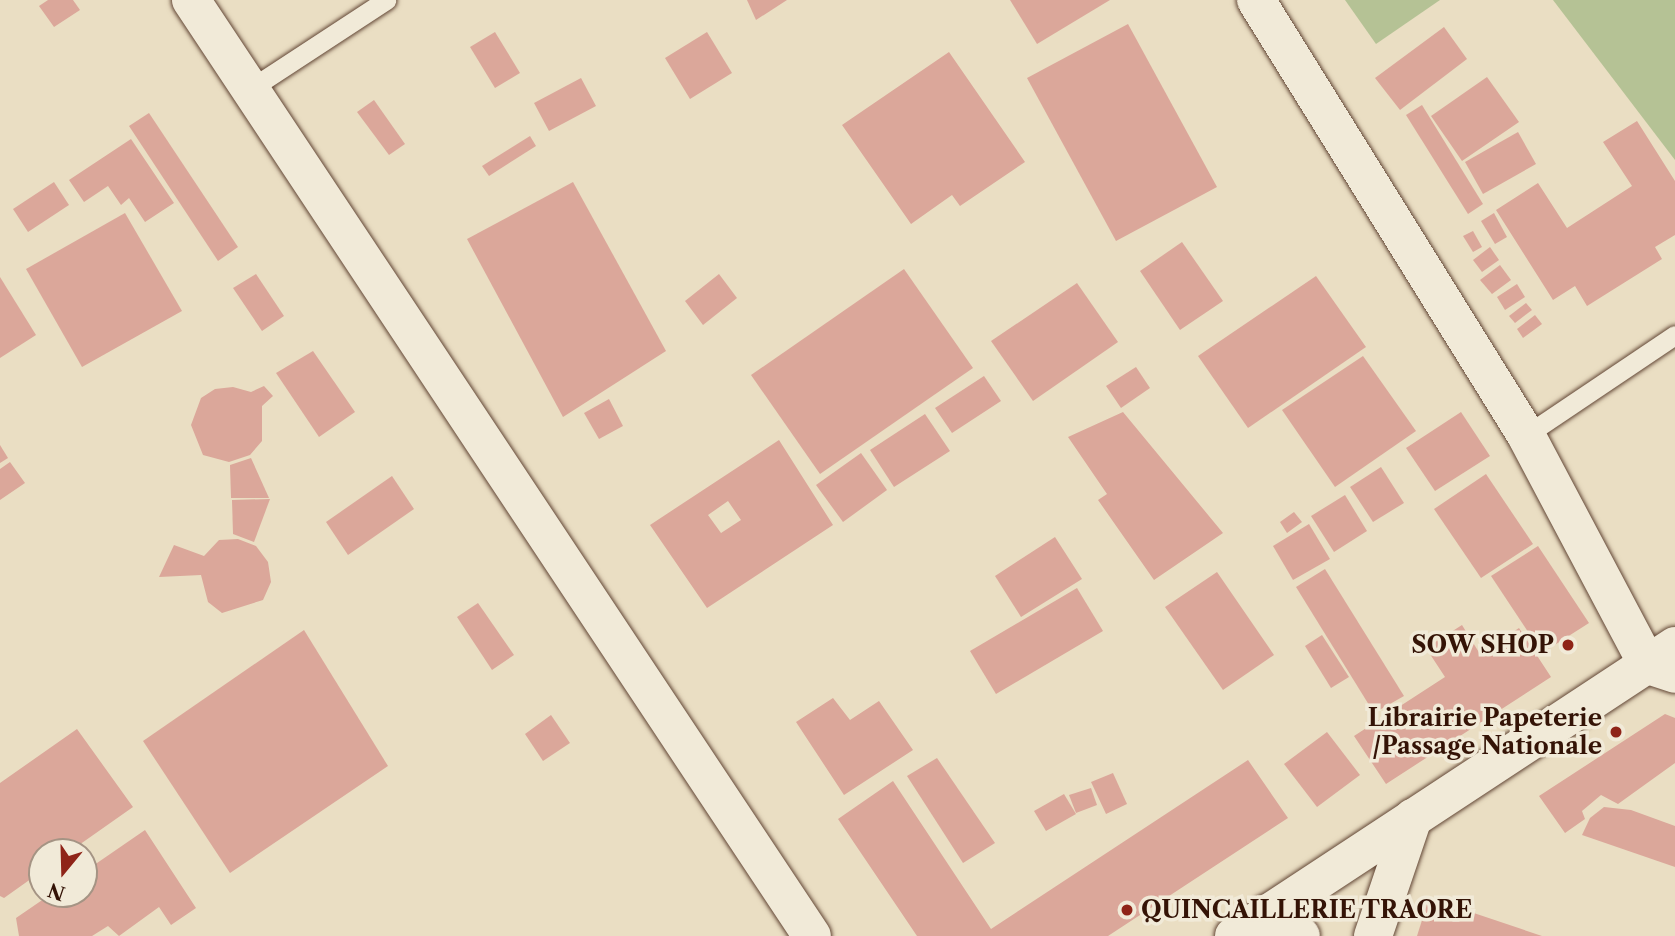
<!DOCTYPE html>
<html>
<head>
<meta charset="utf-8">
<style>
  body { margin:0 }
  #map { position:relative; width:1675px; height:936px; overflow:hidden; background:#eadec3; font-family:"Libre Caslon Text",serif }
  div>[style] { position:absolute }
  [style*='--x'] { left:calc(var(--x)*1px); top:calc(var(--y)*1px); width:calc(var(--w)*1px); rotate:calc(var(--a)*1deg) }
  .green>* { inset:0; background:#b5c295 }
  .building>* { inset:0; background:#dba79a }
  .roads { filter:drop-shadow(0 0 2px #624635) drop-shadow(0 0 2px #624635) }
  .service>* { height:19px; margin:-9.5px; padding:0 9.5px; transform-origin:9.5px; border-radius:9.5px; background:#f1ead8 }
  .minor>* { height:38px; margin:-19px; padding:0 19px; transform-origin:19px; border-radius:19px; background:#f1ead8 }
  .tertiary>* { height:38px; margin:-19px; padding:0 19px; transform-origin:19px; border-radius:19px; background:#f1ead8 }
  .dots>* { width:19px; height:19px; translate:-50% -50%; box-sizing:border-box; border:4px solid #f1ead8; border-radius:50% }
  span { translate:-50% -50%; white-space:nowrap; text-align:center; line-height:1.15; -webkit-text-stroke:7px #f1ead8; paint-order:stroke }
  .poi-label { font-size:24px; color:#341306; font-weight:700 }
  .right { translate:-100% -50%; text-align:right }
  .left { translate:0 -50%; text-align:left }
  .north { position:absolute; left:28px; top:838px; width:70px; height:70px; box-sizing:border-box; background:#f1ead8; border:2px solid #a59484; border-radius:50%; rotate:199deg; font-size:19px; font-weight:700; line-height:28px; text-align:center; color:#341306 }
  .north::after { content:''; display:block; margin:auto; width:24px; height:32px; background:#8f2418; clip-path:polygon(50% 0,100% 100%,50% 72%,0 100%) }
</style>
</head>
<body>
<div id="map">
  <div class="green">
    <i style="clip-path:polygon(1345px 0,1440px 0,1376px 44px)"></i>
    <i style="clip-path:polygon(1553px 0,1675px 0,1675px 160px)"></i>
  </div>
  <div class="building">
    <i style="clip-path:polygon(48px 0,73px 0,80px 10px,54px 27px,39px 6px)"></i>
    <i style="clip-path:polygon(747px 0,787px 0,756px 20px)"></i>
    <i style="clip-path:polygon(1010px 0,1110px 0,1037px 44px)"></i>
    <i style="clip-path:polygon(1128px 24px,1217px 187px,1116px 241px,1027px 78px)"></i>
    <i style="clip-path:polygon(1444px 27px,1467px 59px,1400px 110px,1375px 78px)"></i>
    <i style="clip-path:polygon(495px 32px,520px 73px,495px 88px,470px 47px)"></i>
    <i style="clip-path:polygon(707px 32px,732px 73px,690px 99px,665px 58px)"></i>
    <i style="clip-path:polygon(949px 52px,1025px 162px,960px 206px,952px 195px,911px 224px,842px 125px)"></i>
    <i style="clip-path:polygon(1487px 77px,1519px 122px,1462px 161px,1431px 116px)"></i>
    <i style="clip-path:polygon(581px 78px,596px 106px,549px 131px,534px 103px)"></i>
    <i style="clip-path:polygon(374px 100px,405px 144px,389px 155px,357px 112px)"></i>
    <i style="clip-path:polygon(1422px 105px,1483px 204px,1468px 214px,1406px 115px)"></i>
    <i style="clip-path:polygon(149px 113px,238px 247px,218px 261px,129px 126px)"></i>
    <i style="clip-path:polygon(1637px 121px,1675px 181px,1675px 235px,1655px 247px,1662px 259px,1587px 306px,1575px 286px,1553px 300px,1496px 210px,1538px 183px,1567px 228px,1632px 186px,1603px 142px)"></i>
    <i style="clip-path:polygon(1518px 132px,1536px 164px,1483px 194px,1465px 162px)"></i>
    <i style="clip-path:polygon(530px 136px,536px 146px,489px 176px,482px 166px)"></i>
    <i style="clip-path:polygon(131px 139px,174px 203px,145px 222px,129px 198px,121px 205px,108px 186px,84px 202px,69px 180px)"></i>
    <i style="clip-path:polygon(54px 182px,69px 205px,28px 232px,13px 209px)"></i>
    <i style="clip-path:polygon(573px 182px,666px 351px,563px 417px,467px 239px)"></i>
    <i style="clip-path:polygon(125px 213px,182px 311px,82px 367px,26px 269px)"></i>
    <i style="clip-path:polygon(1494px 213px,1507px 237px,1495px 244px,1481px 221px)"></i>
    <i style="clip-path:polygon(1473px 231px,1482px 247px,1473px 252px,1463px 236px)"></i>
    <i style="clip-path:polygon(1182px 242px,1223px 301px,1180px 330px,1140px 271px)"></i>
    <i style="clip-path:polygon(1490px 247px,1499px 260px,1482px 272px,1473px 260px)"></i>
    <i style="clip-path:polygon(1500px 265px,1511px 280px,1492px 294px,1480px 280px)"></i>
    <i style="clip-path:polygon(904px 269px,973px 368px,820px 474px,751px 375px)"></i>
    <i style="clip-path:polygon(256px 274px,284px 316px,262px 331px,233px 288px)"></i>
    <i style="clip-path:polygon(719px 274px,737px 298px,703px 325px,685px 301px)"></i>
    <i style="clip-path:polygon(1316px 276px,1366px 347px,1248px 428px,1198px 356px)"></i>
    <i style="clip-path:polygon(0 277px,36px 335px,0 358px)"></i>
    <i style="clip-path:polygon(1077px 283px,1118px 342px,1033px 401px,991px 341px)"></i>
    <i style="clip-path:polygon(1517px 284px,1525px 297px,1505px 310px,1497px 297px)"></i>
    <i style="clip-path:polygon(1526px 303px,1532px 310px,1515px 323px,1509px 316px)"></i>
    <i style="clip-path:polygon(1535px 315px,1542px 324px,1523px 338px,1517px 329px)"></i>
    <i style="clip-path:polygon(313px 351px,355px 412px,319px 437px,276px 373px)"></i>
    <i style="clip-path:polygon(1363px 356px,1416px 431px,1335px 487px,1282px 410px)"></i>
    <i style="clip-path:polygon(1136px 367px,1150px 388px,1121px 408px,1106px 386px)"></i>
    <i style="clip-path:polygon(984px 376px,1001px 401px,952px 433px,935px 408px)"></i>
    <i style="clip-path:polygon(264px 386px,273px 396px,262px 406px,262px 441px,250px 455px,229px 462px,203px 455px,191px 425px,201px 398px,215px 389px,233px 387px,251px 392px)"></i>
    <i style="clip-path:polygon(609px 399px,623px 426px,599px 439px,584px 413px)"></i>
    <i style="clip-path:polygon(1123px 412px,1223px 533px,1154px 580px,1098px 500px,1107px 494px,1068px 437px)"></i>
    <i style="clip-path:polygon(1461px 412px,1490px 456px,1435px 491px,1406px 448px)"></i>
    <i style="clip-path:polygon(925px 414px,950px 451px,894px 487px,870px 450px)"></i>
    <i style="clip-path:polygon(evenodd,779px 440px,833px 525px,707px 608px,650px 525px,779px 440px,728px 501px,741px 520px,721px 533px,708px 515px,728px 501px)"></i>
    <i style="clip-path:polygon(0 445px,8px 458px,0 463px)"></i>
    <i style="clip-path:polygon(861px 453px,887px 490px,843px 522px,816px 485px)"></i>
    <i style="clip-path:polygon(251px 458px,269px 498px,231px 498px,230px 465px)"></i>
    <i style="clip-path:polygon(10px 462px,25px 483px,0 500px,0 469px)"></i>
    <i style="clip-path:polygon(1381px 467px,1404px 503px,1373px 522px,1350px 487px)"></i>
    <i style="clip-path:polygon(1486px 474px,1533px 544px,1481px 578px,1434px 509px)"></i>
    <i style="clip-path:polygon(392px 476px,414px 509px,348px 555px,326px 522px)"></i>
    <i style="clip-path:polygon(1345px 495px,1367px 531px,1334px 552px,1311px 516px)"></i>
    <i style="clip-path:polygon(270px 499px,254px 542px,233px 534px,232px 500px)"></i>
    <i style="clip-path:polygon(1294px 512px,1302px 522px,1287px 533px,1280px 522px)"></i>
    <i style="clip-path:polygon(1309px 524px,1330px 559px,1293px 580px,1273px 546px)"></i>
    <i style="clip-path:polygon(1055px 537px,1082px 579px,1021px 617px,995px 576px)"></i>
    <i style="clip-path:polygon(238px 539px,256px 546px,268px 562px,271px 582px,263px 600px,222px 613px,208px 602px,201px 575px,159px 577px,174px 545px,204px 556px,219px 540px)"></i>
    <i style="clip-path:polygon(1538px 546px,1589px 623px,1542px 653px,1491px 576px)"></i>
    <i style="clip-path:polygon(1325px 569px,1404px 696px,1374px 713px,1296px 587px)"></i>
    <i style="clip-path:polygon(1217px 572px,1274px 655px,1223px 690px,1165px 607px)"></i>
    <i style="clip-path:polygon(1077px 588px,1103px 631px,996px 694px,970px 651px)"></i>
    <i style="clip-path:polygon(478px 603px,514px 655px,492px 670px,457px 617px)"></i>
    <i style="clip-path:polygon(1462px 625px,1480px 654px,1519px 628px,1551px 677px,1386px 784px,1354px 736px,1445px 677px,1426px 648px)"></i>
    <i style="clip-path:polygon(304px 630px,388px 766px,230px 873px,143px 741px)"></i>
    <i style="clip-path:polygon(1322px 635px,1349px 677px,1331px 688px,1305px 646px)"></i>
    <i style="clip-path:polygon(833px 698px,850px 720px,879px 701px,913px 750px,844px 795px,796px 722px)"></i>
    <i style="clip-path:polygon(1665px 714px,1675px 718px,1675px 763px,1618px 804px,1601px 795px,1582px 811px,1585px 819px,1565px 833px,1539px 796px)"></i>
    <i style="clip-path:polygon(551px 715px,570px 743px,543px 761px,525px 734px)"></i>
    <i style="clip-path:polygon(77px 729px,133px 807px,69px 852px,42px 852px,42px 871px,4px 898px,0 896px,0 783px)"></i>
    <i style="clip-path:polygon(1327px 732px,1360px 775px,1317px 807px,1284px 764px)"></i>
    <i style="clip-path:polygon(937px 758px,995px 843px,963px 863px,907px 776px)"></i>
    <i style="clip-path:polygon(1248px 760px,1288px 818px,1108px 936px,917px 936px,838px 819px,893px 781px,991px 929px)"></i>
    <i style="clip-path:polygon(1113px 773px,1127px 804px,1106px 814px,1091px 782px)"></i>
    <i style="clip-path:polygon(1091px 788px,1097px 805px,1076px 813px,1069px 795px)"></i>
    <i style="clip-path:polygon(1064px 794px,1076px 814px,1046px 831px,1034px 811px)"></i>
    <i style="clip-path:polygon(1604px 807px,1631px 810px,1675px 826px,1675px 867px,1582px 835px,1590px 818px)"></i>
    <i style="clip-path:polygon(145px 830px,196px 908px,171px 925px,159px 907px,119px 936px,108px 926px,92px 936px,19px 936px,16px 918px,51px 894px,84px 894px,84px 872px)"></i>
    <i style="clip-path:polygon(1429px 898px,1542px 936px,1417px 936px)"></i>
  </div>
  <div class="roads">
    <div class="service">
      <i style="--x:250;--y:89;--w:163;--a:-33.2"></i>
      <i style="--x:1526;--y:435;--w:179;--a:-33.9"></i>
    </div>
    <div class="minor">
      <i style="--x:191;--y:0;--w:1123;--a:56.44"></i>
      <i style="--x:1256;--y:0;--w:512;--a:58.17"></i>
      <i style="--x:1526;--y:435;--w:260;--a:62.1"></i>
      <i style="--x:1648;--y:665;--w:28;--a:18"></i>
      <i style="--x:1268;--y:913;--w:40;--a:34.9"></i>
      <i style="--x:1373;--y:936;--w:125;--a:-71.3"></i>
    </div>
    <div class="tertiary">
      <i style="--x:1234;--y:936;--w:528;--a:-33.33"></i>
    </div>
  </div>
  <div class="dots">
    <i style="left:1568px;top:645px;background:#8f2418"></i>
    <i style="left:1616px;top:732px;background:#8f2418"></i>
    <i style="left:1127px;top:910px;background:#8f2418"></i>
  </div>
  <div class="poi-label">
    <span class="right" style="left:1554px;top:645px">SOW SHOP</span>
    <span class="right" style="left:1602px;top:732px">Librairie Papeterie<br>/Passage Nationale</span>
    <span class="left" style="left:1141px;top:910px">QUINCAILLERIE TRAORE</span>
  </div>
  <div class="north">N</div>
</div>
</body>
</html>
